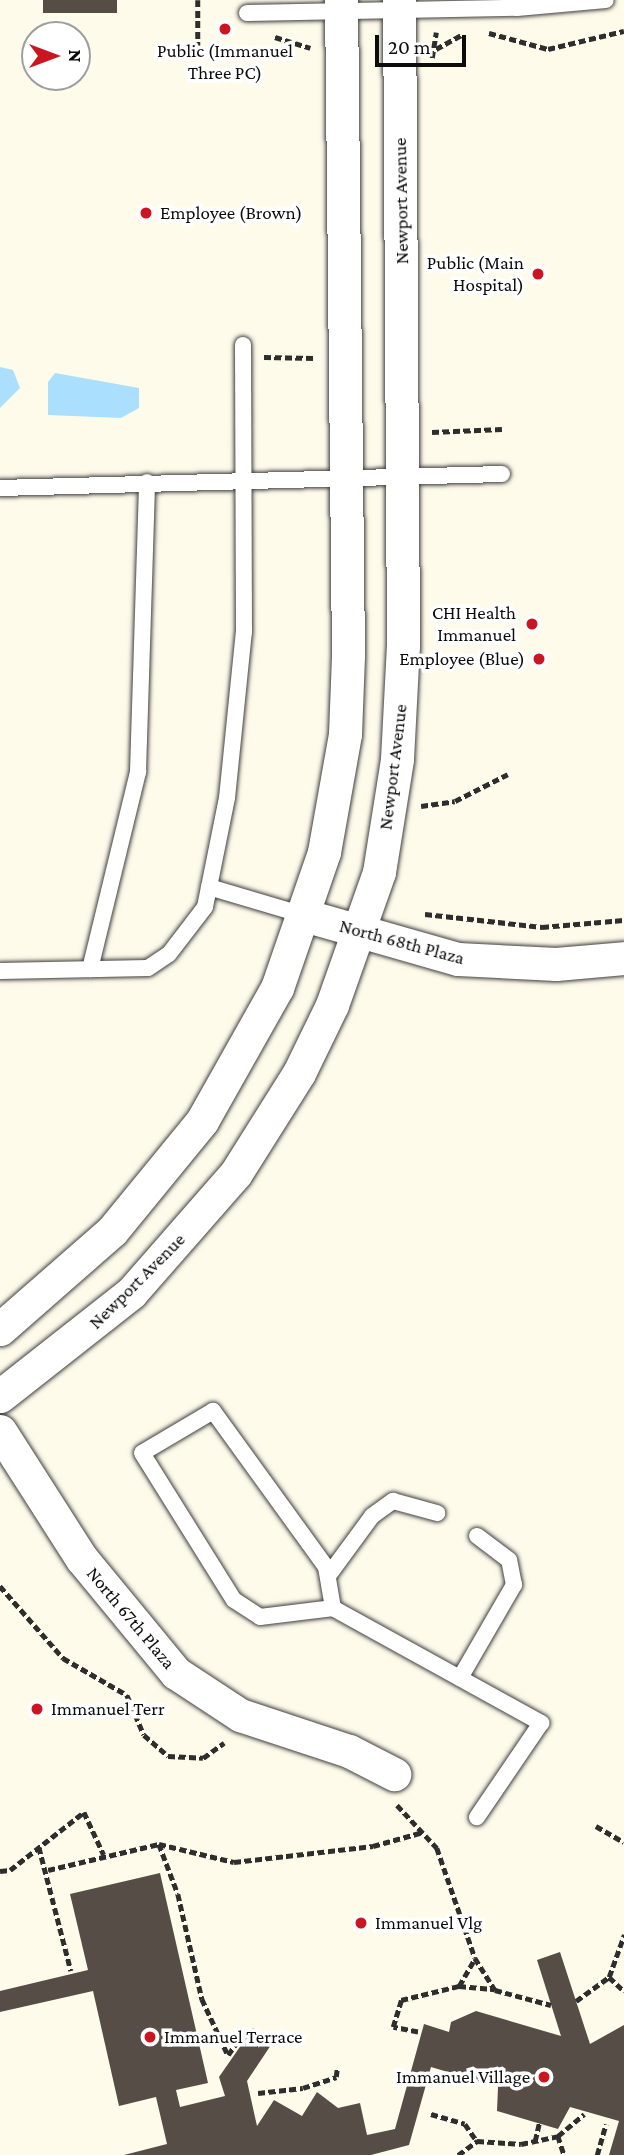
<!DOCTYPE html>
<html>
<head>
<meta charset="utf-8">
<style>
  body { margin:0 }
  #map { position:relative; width:624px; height:2155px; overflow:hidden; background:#fffbeb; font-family:"Crimson Pro",serif }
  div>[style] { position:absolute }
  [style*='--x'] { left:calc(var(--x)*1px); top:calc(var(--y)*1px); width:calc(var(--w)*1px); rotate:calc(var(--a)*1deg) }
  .water>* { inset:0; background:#aadffd }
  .building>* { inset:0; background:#564d47 }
  .path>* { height:4.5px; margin-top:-2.25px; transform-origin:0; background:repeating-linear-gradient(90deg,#2e2e2e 0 7px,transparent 0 10.5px) }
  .roads { filter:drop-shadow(0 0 2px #3f3f3f) drop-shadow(0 0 2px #3f3f3f) }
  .lane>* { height:16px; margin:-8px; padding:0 8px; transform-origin:8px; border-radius:8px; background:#fff }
  .street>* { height:33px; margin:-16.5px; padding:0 16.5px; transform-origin:16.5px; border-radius:16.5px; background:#fff }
  .dots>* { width:19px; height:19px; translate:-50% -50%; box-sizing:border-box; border:4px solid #fff; border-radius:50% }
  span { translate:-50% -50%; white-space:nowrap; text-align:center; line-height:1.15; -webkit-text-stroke:7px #fff; paint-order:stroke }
  .poi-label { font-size:19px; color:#0c0c0c }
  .left { translate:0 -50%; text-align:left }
  .right { translate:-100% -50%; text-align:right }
  .street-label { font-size:19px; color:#0c0c0c }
  .north { position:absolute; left:21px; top:21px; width:70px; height:70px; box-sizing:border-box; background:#fff; border:2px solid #9e9e9e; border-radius:50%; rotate:90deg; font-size:19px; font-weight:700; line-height:28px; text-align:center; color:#0c0c0c }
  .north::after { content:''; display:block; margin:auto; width:24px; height:32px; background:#ca1621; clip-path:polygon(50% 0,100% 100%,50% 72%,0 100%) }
  .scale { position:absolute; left:375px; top:35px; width:91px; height:32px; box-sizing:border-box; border:4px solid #0c0c0c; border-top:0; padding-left:9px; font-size:21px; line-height:24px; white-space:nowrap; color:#0c0c0c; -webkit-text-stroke:5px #fff; paint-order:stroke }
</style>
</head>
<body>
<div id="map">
  <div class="water">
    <i style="clip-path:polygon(0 367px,13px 370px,20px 388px,0 408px)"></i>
    <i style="clip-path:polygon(55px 373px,139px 388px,139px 408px,121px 418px,48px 415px,48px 382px)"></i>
  </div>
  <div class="building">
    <i style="clip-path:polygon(43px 0,117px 0,117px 13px,43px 13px)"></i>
    <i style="clip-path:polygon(160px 1873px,208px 2083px,176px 2090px,180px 2107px,225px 2096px,219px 2077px,253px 2028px,273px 2042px,247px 2081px,257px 2126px,274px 2100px,302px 2116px,317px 2092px,338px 2108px,360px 2103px,367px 2135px,395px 2129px,424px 2024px,449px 2032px,451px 2022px,476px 2011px,561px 2036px,537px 1960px,560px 1952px,590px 2044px,624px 2025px,624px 2155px,609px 2155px,619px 2121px,570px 2107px,558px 2129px,497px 2111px,498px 2087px,431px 2067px,409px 2145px,371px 2155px,124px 2155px,167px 2144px,156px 2097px,119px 2106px,93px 1991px,0 2012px,0 1991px,88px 1970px,70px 1894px)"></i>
  </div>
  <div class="path">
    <i style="--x:198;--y:0;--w:61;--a:90"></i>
    <i style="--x:489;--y:33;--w:61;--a:15.2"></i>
    <i style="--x:548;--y:49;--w:78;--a:-13.3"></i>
    <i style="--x:275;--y:37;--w:37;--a:17"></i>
    <i style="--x:436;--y:49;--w:31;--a:-29"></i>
    <i style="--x:432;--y:58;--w:26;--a:-81"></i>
    <i style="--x:264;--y:357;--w:50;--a:1.1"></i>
    <i style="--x:432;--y:432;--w:70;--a:-2.5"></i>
    <i style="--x:421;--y:806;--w:34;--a:-8"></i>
    <i style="--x:455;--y:801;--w:59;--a:-27"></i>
    <i style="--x:425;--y:914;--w:118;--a:6.3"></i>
    <i style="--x:542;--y:927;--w:82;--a:-4.9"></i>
    <i style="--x:0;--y:1586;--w:96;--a:48.8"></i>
    <i style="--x:63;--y:1658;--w:74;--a:30"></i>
    <i style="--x:127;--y:1695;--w:43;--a:67"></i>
    <i style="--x:144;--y:1735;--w:32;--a:41"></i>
    <i style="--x:168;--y:1756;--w:35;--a:3"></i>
    <i style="--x:203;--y:1758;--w:26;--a:-36"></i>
    <i style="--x:397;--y:1805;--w:59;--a:47.1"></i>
    <i style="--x:437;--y:1848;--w:116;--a:70.9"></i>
    <i style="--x:475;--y:1958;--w:38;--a:58"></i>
    <i style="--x:495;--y:1990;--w:58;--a:15"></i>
    <i style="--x:596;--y:1826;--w:32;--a:30"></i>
    <i style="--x:159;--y:1844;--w:53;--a:69.2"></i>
    <i style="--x:178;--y:1894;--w:108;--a:77.1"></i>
    <i style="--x:202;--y:1999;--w:62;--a:65.1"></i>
    <i style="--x:228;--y:2055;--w:16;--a:-55"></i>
    <i style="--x:39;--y:1847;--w:128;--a:75.5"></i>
    <i style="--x:48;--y:1870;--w:114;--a:-13.2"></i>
    <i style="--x:159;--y:1844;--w:77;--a:13.5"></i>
    <i style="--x:234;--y:1862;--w:140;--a:-6.6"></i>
    <i style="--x:373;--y:1846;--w:52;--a:-15.6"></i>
    <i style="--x:0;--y:1871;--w:10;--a:-6"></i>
    <i style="--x:10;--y:1870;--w:94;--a:-38.1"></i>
    <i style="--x:84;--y:1812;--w:47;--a:65.1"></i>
    <i style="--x:609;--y:1977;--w:21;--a:43"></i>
    <i style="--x:459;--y:1986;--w:32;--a:-60"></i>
    <i style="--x:576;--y:2001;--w:41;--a:-36"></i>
    <i style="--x:609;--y:1977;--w:45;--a:-70.3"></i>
    <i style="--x:418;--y:2032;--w:25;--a:-169"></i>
    <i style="--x:393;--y:2027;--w:28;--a:-73"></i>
    <i style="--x:401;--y:2000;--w:60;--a:-13.6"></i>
    <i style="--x:459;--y:1986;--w:36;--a:5"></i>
    <i style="--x:258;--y:2093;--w:45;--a:-6.3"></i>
    <i style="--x:303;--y:2088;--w:35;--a:-18"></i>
    <i style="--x:336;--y:2077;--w:8;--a:-83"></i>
    <i style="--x:431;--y:2114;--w:35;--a:16"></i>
    <i style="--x:465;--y:2124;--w:21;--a:55"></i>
    <i style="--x:558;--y:2136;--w:20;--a:72"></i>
    <i style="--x:535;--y:2141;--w:18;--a:-77"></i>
    <i style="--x:458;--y:2155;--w:24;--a:-36"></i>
    <i style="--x:477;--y:2141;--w:44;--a:3.9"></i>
    <i style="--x:521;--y:2144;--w:38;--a:-12"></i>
    <i style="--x:558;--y:2136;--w:34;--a:-40"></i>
    <i style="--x:597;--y:2155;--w:32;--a:-74"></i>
  </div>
  <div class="roads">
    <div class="lane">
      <i style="--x:247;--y:13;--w:270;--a:-1.1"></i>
      <i style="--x:517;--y:8;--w:89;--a:-5.1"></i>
      <i style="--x:0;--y:488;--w:502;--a:-1.6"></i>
      <i style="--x:209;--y:887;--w:102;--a:16.5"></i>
      <i style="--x:90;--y:969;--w:203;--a:-76.3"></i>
      <i style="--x:138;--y:772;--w:290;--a:-88.2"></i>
      <i style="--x:0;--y:971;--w:148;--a:-1.2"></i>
      <i style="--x:148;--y:968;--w:25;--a:-34"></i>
      <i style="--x:169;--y:954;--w:59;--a:-52.5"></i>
      <i style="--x:205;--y:907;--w:111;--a:-78.6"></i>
      <i style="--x:227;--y:798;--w:167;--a:-84.2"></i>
      <i style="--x:244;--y:632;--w:287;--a:-90.2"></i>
      <i style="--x:328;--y:1576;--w:74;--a:-53.7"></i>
      <i style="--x:372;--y:1516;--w:26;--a:-36"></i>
      <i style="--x:393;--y:1501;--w:46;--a:15.3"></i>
      <i style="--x:333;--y:1608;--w:42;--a:-99.7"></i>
      <i style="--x:326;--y:1567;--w:193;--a:-125.9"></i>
      <i style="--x:213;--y:1411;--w:82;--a:149.4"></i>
      <i style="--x:142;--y:1453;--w:173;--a:58"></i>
      <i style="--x:234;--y:1600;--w:31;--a:33"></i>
      <i style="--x:260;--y:1617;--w:74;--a:-7"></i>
      <i style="--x:333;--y:1608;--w:238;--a:28.9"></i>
      <i style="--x:541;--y:1723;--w:114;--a:124.2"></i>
      <i style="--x:460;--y:1678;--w:108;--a:-59.9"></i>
      <i style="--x:514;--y:1585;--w:25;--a:-101"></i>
      <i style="--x:509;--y:1560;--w:40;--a:-143"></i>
    </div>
    <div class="street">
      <i style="--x:307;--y:916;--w:157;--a:15.9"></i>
      <i style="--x:458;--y:959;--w:98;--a:2.9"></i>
      <i style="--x:556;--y:964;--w:68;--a:-5"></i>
      <i style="--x:0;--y:1329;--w:149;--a:-41.2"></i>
      <i style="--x:112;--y:1231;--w:142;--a:-50.7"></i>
      <i style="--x:202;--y:1121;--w:153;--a:-60.6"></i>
      <i style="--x:277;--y:988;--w:144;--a:-70.9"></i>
      <i style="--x:324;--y:852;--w:120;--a:-79.9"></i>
      <i style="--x:345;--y:734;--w:78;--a:-87.8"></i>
      <i style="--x:348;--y:656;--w:656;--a:-90.61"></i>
      <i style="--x:0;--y:1396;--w:167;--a:-38.2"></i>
      <i style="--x:131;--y:1293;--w:159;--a:-48.8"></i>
      <i style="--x:236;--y:1173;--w:118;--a:-57.8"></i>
      <i style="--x:299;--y:1073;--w:76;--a:-64.1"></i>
      <i style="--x:332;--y:1005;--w:141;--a:-70.5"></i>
      <i style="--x:379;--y:872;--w:114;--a:-80.9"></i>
      <i style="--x:397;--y:759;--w:113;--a:-87"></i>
      <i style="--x:403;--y:646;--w:646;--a:-90.35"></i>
      <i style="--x:0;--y:1431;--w:152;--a:57.4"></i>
      <i style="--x:82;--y:1559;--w:148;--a:50.5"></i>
      <i style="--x:176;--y:1673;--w:77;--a:33.3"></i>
      <i style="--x:240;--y:1715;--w:115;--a:18.3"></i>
      <i style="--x:349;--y:1751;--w:51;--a:27.1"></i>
    </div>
  </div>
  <div class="dots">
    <i style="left:225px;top:29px;background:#ca1621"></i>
    <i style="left:146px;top:213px;background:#ca1621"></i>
    <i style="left:538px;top:274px;background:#ca1621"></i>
    <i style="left:532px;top:624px;background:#ca1621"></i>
    <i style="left:539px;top:659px;background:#ca1621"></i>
    <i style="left:37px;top:1709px;background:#ca1621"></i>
    <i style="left:361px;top:1923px;background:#ca1621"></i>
    <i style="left:150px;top:2037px;background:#ca1621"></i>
    <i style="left:544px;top:2077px;background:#ca1621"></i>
  </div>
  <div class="poi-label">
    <span style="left:225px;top:62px">Public (Immanuel<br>Three PC)</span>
    <span class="left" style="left:160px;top:213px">Employee (Brown)</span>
    <span class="right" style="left:524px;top:274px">Public (Main<br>Hospital)</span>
    <span class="right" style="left:516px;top:624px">CHI Health<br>Immanuel</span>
    <span class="right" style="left:525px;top:659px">Employee (Blue)</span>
    <span class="left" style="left:51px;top:1709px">Immanuel Terr</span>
    <span class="left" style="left:375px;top:1923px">Immanuel Vlg</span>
    <span class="left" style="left:164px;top:2037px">Immanuel Terrace</span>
    <span class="right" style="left:530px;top:2077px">Immanuel Village</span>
  </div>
  <div class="street-label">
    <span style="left:401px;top:201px;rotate:-91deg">Newport Avenue</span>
    <span style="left:393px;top:767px;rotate:-83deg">Newport Avenue</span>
    <span style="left:402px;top:942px;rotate:15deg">North 68th Plaza</span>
    <span style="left:137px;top:1281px;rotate:-45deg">Newport Avenue</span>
    <span style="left:131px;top:1618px;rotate:50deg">North 67th Plaza</span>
  </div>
  <div class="north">N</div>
  <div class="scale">20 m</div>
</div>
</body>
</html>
